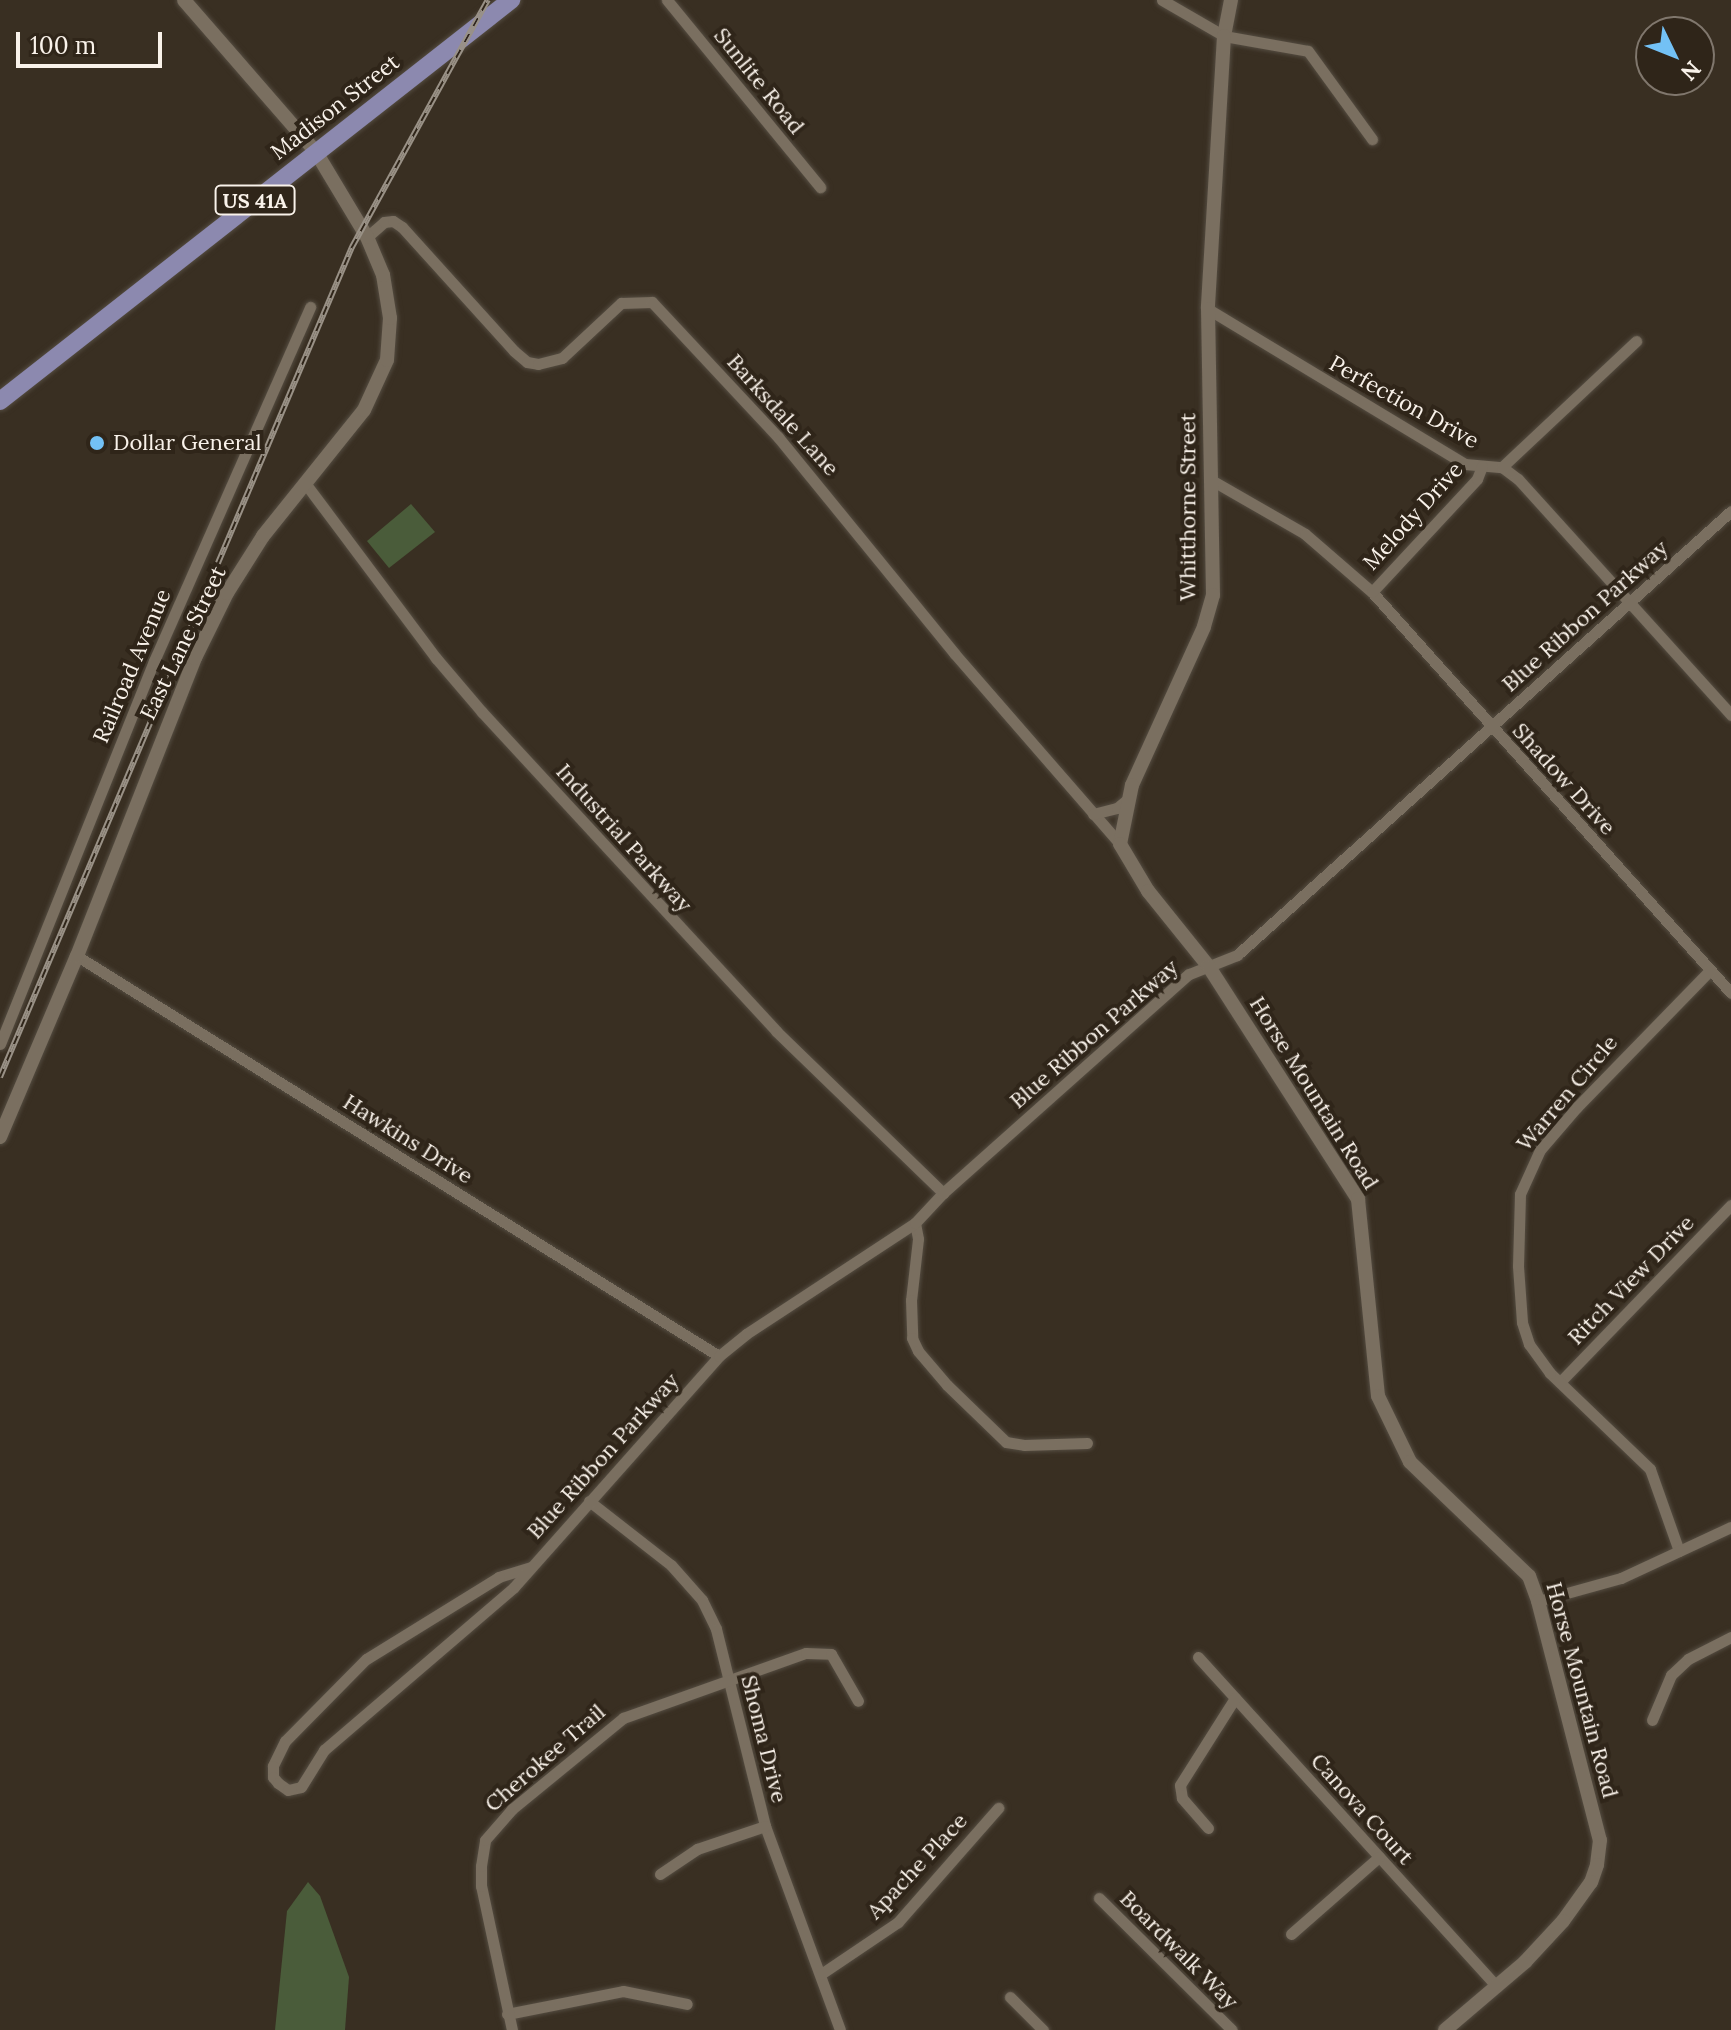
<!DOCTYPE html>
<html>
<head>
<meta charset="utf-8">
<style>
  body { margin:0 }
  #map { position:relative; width:1731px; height:2030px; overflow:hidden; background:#392f22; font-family:Lora,serif }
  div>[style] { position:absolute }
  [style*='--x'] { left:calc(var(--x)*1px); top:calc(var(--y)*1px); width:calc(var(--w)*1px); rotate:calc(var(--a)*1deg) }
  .green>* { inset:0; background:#4a5c3a }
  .roads { filter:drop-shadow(0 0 2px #544c41) drop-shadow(0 0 2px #544c41) }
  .minor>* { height:11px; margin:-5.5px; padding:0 5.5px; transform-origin:5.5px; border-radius:5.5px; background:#7a6f60 }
  .tertiary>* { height:14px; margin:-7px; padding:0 7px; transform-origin:7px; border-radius:7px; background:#7a6f60 }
  .primary>* { height:18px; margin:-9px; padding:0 9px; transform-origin:9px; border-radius:9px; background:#8c89af }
  .rail>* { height:6px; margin-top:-3px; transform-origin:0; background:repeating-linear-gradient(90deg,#2f2519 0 9px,#999186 0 18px); box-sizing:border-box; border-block:2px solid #999186 }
  .dots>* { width:22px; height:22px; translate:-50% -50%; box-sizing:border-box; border:4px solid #2f2519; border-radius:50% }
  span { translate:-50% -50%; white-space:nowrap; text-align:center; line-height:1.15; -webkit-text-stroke:8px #2f2519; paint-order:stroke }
  .shield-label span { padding:2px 6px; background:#2f2519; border:2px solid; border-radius:6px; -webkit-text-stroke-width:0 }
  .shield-label { font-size:20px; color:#f9f2ea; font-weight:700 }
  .street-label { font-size:22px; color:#f9f2ea }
  .poi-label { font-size:22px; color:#f9f2ea }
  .left { translate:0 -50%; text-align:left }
  .north { position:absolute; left:1635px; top:16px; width:80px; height:80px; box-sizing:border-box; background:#2f2519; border:2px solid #80776d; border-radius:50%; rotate:133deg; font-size:22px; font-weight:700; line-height:32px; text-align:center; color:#f9f2ea }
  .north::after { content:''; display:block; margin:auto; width:28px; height:36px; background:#73c1f5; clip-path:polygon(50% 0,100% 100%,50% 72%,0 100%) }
  .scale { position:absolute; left:16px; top:32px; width:146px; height:36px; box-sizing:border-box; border:4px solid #f9f2ea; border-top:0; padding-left:10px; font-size:24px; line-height:28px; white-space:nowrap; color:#f9f2ea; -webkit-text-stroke:6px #2f2519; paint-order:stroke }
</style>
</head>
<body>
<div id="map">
  <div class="green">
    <i style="clip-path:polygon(411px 504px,435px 532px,389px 568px,367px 541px)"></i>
    <i style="clip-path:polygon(308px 1882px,320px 1896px,349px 1977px,345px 2030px,275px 2030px,287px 1911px)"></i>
  </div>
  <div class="roads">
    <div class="minor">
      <i style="--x:667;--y:0;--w:242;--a:50.7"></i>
      <i style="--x:1162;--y:0;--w:72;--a:30.1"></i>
      <i style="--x:1224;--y:36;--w:85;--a:10.1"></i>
      <i style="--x:1308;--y:51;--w:109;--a:54"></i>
      <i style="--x:367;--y:237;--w:23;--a:-41"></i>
      <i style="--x:384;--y:222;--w:9;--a:-6"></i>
      <i style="--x:393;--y:221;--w:11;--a:34"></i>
      <i style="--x:402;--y:227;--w:167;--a:47.9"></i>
      <i style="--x:514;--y:351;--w:17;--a:40"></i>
      <i style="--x:527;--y:362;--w:11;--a:10"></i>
      <i style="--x:538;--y:364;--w:25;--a:-14"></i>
      <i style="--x:562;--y:358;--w:81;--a:-43"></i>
      <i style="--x:621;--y:303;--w:31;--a:-2"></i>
      <i style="--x:652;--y:302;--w:185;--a:47"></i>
      <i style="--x:778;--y:437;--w:279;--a:50.8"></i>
      <i style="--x:954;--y:653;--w:253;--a:49"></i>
      <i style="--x:1208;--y:309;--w:300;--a:31.1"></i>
      <i style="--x:1465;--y:464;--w:37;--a:5"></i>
      <i style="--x:1502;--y:467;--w:20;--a:37"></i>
      <i style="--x:1518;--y:479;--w:318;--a:47.9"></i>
      <i style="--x:1502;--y:467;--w:184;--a:-43.2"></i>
      <i style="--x:1213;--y:481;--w:106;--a:29.9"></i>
      <i style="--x:1305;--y:534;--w:89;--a:40.9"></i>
      <i style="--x:1372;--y:592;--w:538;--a:48.16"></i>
      <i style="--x:305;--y:483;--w:219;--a:53.2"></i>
      <i style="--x:436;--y:658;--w:71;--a:49.6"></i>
      <i style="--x:482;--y:712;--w:434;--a:47.3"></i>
      <i style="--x:776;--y:1031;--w:233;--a:44.1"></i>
      <i style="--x:1372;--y:592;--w:154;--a:-47.1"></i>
      <i style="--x:1477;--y:479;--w:14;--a:-69"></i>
      <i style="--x:1093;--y:814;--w:25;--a:-14"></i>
      <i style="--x:1117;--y:808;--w:16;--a:-40"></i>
      <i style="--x:77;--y:956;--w:756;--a:31.93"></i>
      <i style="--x:0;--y:1044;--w:413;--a:-68.1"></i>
      <i style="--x:154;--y:661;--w:387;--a:-66.2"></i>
      <i style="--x:915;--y:1223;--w:16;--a:79"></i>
      <i style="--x:918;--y:1239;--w:61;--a:96.5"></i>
      <i style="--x:911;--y:1300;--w:38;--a:88"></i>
      <i style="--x:912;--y:1338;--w:14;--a:65"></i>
      <i style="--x:918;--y:1351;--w:45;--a:49.5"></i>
      <i style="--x:947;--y:1385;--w:82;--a:44"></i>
      <i style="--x:1006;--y:1442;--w:18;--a:9"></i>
      <i style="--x:1024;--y:1445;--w:63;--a:-1.8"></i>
      <i style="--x:1560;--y:1382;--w:246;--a:-46"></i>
      <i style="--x:589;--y:1501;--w:104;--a:38"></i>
      <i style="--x:671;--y:1565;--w:47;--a:48.5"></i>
      <i style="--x:702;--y:1600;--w:32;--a:64"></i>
      <i style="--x:716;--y:1629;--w:203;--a:76"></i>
      <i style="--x:765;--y:1826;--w:217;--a:69.8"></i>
      <i style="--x:1679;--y:1551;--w:87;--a:-109.5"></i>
      <i style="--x:1650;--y:1469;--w:139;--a:-136.2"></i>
      <i style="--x:1550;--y:1373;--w:36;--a:-126"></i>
      <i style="--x:1529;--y:1344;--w:23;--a:-108"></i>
      <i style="--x:1522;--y:1322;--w:56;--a:-94.1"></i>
      <i style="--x:1518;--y:1266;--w:72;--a:-88.4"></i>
      <i style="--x:1520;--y:1194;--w:48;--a:-65.6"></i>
      <i style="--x:1540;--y:1150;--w:57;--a:-49.3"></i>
      <i style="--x:1577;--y:1107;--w:191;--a:-45.8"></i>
      <i style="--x:531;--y:1567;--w:34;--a:163"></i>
      <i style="--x:499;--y:1577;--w:156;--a:148.3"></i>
      <i style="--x:366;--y:1659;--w:115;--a:134.6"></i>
      <i style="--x:285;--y:1741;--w:28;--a:116"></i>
      <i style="--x:273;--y:1766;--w:11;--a:90"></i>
      <i style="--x:273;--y:1777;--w:8;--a:50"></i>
      <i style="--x:278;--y:1783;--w:12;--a:35"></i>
      <i style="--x:288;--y:1790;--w:13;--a:-13"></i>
      <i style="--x:301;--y:1787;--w:44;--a:-58.1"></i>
      <i style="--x:324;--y:1750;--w:250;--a:-40.6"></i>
      <i style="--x:514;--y:1587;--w:309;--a:-48.4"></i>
      <i style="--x:719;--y:1356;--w:35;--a:-39"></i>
      <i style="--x:746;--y:1334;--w:202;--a:-33.3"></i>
      <i style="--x:915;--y:1223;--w:41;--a:-47"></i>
      <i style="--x:943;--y:1193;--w:329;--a:-41.7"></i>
      <i style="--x:1189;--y:974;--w:52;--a:-21.6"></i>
      <i style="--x:1237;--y:955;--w:664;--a:-41.95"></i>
      <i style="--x:1538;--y:1601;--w:86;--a:-15.5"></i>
      <i style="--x:1621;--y:1578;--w:121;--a:-24.9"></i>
      <i style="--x:1198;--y:1657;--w:445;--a:47.8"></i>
      <i style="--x:1652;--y:1720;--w:49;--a:-67.1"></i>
      <i style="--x:1671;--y:1675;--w:23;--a:-43"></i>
      <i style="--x:1688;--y:1659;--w:48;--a:-27.1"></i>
      <i style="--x:1208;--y:1828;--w:40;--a:-131"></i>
      <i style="--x:1182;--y:1798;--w:13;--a:-99"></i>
      <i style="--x:1180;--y:1785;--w:103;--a:-57.7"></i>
      <i style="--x:660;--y:1874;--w:45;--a:-34"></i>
      <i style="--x:697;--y:1849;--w:72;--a:-18.7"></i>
      <i style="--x:1099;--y:1898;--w:187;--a:44.8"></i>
      <i style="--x:1291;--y:1934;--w:117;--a:-41.2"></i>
      <i style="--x:821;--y:1974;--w:93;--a:-34"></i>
      <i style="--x:898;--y:1922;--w:152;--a:-48.7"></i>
      <i style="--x:1010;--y:1997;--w:47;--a:45"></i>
      <i style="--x:507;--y:2014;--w:118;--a:-11.2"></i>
      <i style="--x:623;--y:1991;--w:65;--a:11.5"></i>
      <i style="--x:512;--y:2030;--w:147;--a:-102.1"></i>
      <i style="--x:481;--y:1886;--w:20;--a:-90"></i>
      <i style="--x:481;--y:1866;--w:26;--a:-81"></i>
      <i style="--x:485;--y:1840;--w:41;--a:-48.9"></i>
      <i style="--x:512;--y:1809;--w:144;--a:-39.3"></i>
      <i style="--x:623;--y:1718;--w:194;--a:-19.6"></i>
      <i style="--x:806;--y:1653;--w:25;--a:2"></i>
      <i style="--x:831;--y:1654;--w:54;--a:60.1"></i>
    </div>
    <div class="tertiary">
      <i style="--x:1231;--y:0;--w:37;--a:101"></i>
      <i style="--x:1224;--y:36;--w:273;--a:93.4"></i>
      <i style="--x:1208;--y:309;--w:286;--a:89"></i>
      <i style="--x:1213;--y:595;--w:33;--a:106"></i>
      <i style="--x:1204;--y:627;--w:174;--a:114.5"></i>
      <i style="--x:1132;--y:785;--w:60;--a:101.5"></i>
      <i style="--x:1120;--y:844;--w:55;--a:59.2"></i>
      <i style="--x:1148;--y:891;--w:97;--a:51.2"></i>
      <i style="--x:1209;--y:967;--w:276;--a:57.3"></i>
      <i style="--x:1358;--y:1199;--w:198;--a:84.2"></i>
      <i style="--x:1378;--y:1396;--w:73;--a:64.1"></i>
      <i style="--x:1410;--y:1462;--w:165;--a:43.8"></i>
      <i style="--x:1529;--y:1576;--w:27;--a:70"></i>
      <i style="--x:1538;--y:1601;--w:247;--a:75.5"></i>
      <i style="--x:1600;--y:1840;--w:25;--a:97"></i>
      <i style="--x:1597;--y:1865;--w:18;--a:109"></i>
      <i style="--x:1591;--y:1882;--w:48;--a:125.7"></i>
      <i style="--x:1563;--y:1921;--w:56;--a:132.8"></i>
      <i style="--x:1525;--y:1962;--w:105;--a:139.6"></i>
      <i style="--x:0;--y:1137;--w:197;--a:-67"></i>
      <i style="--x:77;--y:956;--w:321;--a:-68.4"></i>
      <i style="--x:195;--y:658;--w:72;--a:-63.8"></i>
      <i style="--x:227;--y:593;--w:67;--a:-57.7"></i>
      <i style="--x:263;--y:536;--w:161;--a:-51.3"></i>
      <i style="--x:364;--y:410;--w:55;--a:-65.3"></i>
      <i style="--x:387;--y:360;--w:42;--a:-85.9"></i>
      <i style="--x:390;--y:318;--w:44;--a:-99.2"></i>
      <i style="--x:383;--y:275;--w:41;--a:-112.8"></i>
      <i style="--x:367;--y:237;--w:99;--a:-121"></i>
      <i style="--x:316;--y:152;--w:201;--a:-131"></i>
    </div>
    <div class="primary">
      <i style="--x:0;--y:401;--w:650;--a:-38.12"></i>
    </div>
  </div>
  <div class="rail">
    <i style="--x:0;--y:1077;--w:902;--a:-67.02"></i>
    <i style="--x:352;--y:247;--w:282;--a:-61.2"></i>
  </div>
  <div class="dots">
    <i style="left:97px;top:443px;background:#73c1f5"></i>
  </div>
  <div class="shield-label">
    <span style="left:255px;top:200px">US 41A</span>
  </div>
  <div class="street-label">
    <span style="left:759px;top:81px;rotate:51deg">Sunlite Road</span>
    <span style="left:335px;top:107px;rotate:-38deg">Madison Street</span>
    <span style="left:1404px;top:402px;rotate:29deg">Perfection Drive</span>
    <span style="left:783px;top:415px;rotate:48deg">Barksdale Lane</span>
    <span style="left:1188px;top:507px;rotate:-90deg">Whitthorne Street</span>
    <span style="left:1413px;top:516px;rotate:-48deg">Melody Drive</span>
    <span style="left:1585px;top:616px;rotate:-42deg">Blue Ribbon Parkway</span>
    <span style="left:183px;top:643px;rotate:-64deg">East Lane Street</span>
    <span style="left:132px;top:666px;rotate:-67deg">Railroad Avenue</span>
    <span style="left:1564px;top:779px;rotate:48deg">Shadow Drive</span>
    <span style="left:624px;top:838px;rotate:48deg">Industrial Parkway</span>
    <span style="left:1094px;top:1034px;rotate:-41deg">Blue Ribbon Parkway</span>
    <span style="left:1314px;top:1093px;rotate:58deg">Horse Mountain Road</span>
    <span style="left:1567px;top:1093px;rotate:-50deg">Warren Circle</span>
    <span style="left:408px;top:1139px;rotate:32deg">Hawkins Drive</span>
    <span style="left:1631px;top:1280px;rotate:-46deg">Ritch View Drive</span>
    <span style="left:603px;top:1456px;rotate:-48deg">Blue Ribbon Parkway</span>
    <span style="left:1582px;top:1690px;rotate:75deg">Horse Mountain Road</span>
    <span style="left:764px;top:1739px;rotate:76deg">Shoma Drive</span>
    <span style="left:545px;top:1758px;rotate:-41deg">Cherokee Trail</span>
    <span style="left:1362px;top:1809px;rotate:48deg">Canova Court</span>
    <span style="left:917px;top:1866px;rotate:-47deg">Apache Place</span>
    <span style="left:1179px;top:1950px;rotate:45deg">Boardwalk Way</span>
  </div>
  <div class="poi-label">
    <span class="left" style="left:113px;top:443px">Dollar General</span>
  </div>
  <div class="north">N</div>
  <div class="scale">100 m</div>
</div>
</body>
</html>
